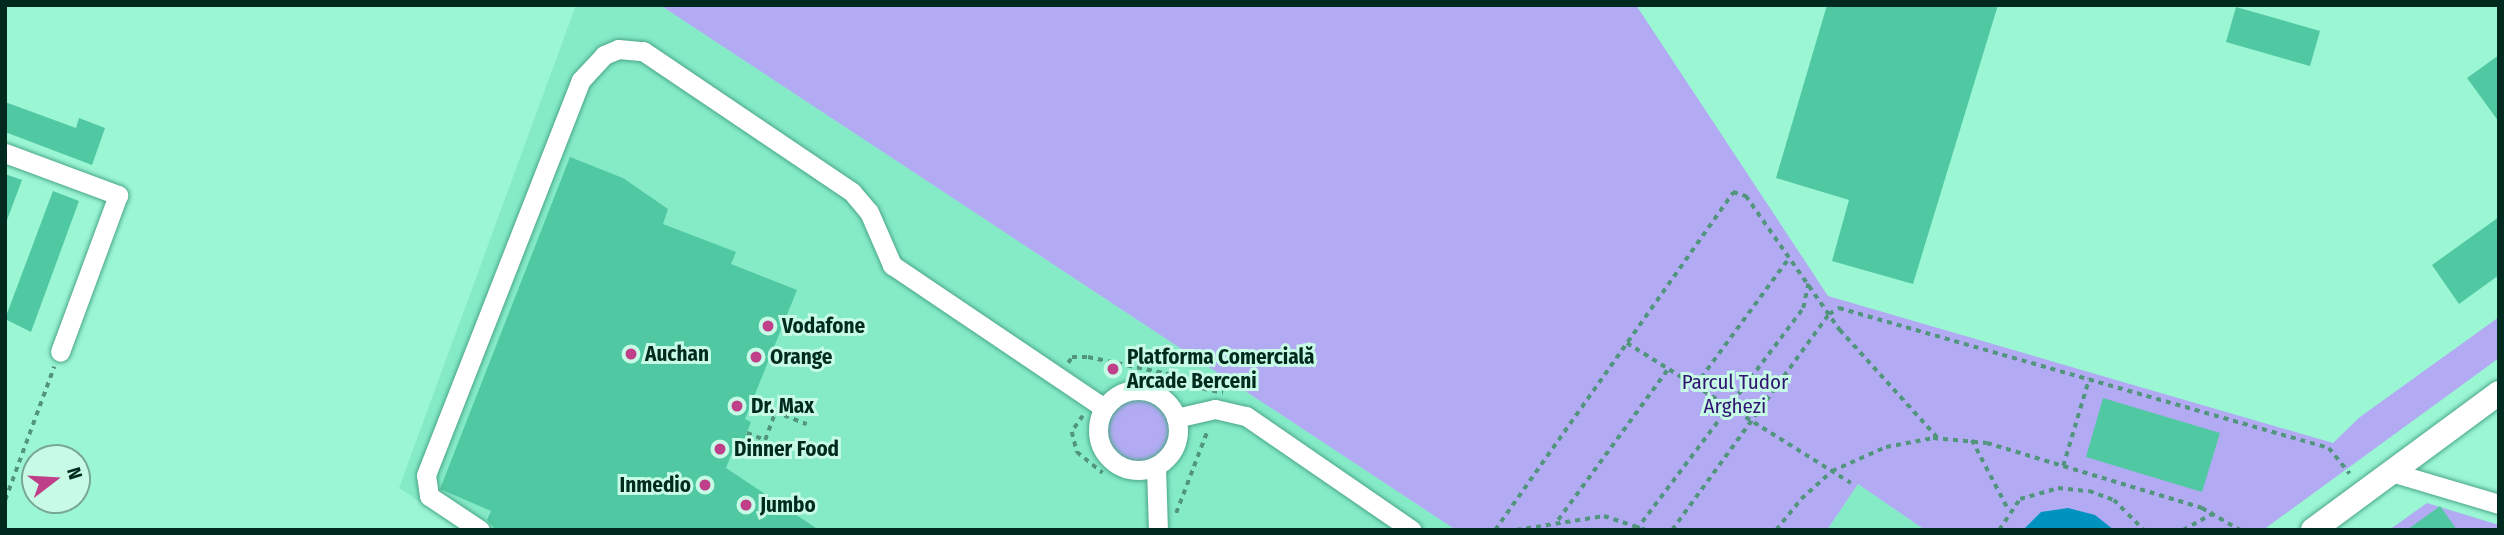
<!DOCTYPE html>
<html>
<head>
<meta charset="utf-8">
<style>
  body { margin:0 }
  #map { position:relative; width:2504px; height:535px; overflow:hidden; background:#9bf6d4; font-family:"Fira Sans Condensed",sans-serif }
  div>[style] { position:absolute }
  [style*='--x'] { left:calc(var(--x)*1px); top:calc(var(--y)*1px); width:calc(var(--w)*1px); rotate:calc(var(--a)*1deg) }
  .built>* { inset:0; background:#85ebc7 }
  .green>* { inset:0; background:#b2aaf3 }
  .round { border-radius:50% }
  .water>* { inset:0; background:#0193c0 }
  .building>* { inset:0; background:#50c8a2 }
  .path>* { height:3.5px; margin-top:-1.75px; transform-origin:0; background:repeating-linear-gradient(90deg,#52957d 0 5px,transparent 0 10px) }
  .roads { filter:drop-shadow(0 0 2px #4aa688) drop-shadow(0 0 2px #4aa688) }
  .minor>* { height:19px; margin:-9.5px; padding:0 9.5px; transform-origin:9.5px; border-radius:9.5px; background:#fff }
  .minor>.ring { margin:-9.5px; padding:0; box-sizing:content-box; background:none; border:19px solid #fff; border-radius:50% }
  .major>* { height:24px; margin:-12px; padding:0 12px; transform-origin:12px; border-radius:12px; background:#fff }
  .dots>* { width:19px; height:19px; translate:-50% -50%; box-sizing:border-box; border:4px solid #c7fbe6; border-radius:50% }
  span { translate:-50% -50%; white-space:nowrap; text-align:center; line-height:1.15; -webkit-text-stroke:6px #c7fbe6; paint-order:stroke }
  .poi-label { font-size:21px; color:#012a1e; font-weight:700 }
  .left { translate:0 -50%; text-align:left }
  .right { translate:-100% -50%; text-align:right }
  .park-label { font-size:21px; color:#321572 }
  .frame { position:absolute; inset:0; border:7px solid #012a1e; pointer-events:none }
  .north { position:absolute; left:21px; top:444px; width:70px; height:70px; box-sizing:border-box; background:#c7fbe6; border:2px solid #78a796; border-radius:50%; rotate:73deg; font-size:19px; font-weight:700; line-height:28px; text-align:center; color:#012a1e }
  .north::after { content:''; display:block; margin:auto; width:24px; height:32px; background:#c03f89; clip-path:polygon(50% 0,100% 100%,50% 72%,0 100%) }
</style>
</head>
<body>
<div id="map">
  <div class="built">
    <i style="clip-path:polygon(576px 5px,660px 5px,1456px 530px,462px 530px,399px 488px)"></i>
    <i style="clip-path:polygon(1858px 484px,1925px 530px,1827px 530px)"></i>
  </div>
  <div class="green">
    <i style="clip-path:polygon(660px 5px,1636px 5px,1828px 296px,2333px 443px,2360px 417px,2499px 317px,2499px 358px,2263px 530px,1925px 530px,1858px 484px,1827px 530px,1456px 530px)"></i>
    <i class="round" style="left:1104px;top:396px;width:68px;height:68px"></i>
    <i style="clip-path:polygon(2427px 503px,2499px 525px,2499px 530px,2389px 530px)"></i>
  </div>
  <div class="water">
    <i style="clip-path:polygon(2068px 508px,2095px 515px,2114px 530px,2023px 530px,2041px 512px)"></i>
  </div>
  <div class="building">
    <i style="clip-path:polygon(1827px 5px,1998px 5px,1913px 284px,1832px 261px,1849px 200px,1776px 178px)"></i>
    <i style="clip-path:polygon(2236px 7px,2320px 31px,2310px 66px,2226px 42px)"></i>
    <i style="clip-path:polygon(2499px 55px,2499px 122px,2467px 78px)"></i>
    <i style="clip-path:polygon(5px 102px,76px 128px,79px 118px,105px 128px,92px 165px,5px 132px)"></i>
    <i style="clip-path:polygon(570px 157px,623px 178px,668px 209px,663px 224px,736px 252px,731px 264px,797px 290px,745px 419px,751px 422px,742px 445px,736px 442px,726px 468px,819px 530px,496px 530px,487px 520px,491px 511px,440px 489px)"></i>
    <i style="clip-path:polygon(5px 174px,22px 180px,7px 220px,5px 219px)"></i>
    <i style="clip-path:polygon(53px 191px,79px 201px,31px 332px,5px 319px)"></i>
    <i style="clip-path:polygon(2499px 217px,2499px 275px,2459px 304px,2432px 265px)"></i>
    <i style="clip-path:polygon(2103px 398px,2220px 433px,2202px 492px,2086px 457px)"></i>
    <i style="clip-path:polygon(2440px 506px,2457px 530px,2407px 530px)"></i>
  </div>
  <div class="path">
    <i style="--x:1627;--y:343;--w:264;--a:32"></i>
    <i style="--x:1068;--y:363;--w:7;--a:-56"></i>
    <i style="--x:1072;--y:357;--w:16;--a:0"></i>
    <i style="--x:1088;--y:357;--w:82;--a:12"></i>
    <i style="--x:1168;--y:374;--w:18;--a:34"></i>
    <i style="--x:1183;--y:384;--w:41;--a:12.7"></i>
    <i style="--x:1695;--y:386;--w:159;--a:-53.7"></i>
    <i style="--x:1083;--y:416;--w:19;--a:125"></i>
    <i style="--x:1072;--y:432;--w:21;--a:76"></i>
    <i style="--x:1077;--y:452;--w:33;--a:39"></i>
    <i style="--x:747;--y:433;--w:19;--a:21"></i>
    <i style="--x:765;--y:440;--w:30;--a:-70"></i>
    <i style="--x:775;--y:412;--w:34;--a:21"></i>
    <i style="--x:1972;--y:440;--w:78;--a:62.4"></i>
    <i style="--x:2063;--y:466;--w:91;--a:-73.4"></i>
    <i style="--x:5;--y:500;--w:142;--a:-69.8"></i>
    <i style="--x:1176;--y:513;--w:90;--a:-69.1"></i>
    <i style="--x:1558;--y:520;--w:187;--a:-53.9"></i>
    <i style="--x:1495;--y:530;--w:413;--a:-54.8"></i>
    <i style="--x:1733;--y:192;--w:14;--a:17"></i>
    <i style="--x:1746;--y:196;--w:164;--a:55"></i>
    <i style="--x:1840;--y:330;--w:147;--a:47.8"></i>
    <i style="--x:1516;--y:530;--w:89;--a:-9"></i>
    <i style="--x:1604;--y:516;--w:44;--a:18.4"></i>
    <i style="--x:1636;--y:530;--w:278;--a:-53"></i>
    <i style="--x:1803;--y:308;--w:25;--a:-78"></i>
    <i style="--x:1672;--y:530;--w:267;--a:-54"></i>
    <i style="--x:1829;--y:314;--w:12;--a:-31"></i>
    <i style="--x:1839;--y:308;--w:510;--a:15.95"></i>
    <i style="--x:2329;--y:448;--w:33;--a:51"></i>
    <i style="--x:1776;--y:530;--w:40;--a:-51"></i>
    <i style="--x:1801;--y:499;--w:42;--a:-42.1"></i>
    <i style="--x:1832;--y:471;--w:59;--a:-24"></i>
    <i style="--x:1886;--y:447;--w:48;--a:-10.8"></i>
    <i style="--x:1933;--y:438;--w:54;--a:5.3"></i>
    <i style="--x:1987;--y:443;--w:225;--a:16.8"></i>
    <i style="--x:2202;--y:508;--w:44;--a:30.1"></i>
    <i style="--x:1999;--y:530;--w:37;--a:-56"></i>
    <i style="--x:2020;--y:499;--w:40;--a:-16"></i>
    <i style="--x:2058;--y:488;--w:31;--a:6"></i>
    <i style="--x:2089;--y:491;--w:27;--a:20"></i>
    <i style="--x:2114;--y:500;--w:42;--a:45"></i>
    <i style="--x:2183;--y:530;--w:35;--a:-29"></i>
  </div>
  <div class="roads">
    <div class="minor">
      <i style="--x:5;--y:153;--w:121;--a:20.4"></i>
      <i style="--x:118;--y:195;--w:167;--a:110.3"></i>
      <i class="ring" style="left:1098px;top:390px;width:61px;height:61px"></i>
      <i style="--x:1176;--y:418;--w:40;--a:-13"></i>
      <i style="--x:1215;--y:409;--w:32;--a:13"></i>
      <i style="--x:1246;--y:416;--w:201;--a:34.5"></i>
      <i style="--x:1156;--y:467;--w:63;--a:88.2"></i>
      <i style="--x:2391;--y:472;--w:113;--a:16.5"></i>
      <i style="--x:480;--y:530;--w:61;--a:-146.3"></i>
      <i style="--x:429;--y:496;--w:21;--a:-98"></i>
      <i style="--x:426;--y:475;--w:424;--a:-68.6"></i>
      <i style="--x:581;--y:80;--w:34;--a:-47"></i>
      <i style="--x:604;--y:55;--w:15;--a:-23"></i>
      <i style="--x:618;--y:49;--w:25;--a:5"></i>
      <i style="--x:643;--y:51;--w:252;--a:34"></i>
      <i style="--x:852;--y:192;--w:26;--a:50"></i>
      <i style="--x:869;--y:212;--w:58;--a:66.5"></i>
      <i style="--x:892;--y:265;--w:256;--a:34"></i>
    </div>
    <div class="major">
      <i style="--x:2313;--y:530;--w:231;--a:-36.4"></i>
    </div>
  </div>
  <div class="dots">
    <i style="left:768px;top:326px;background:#c03f89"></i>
    <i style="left:631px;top:354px;background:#c03f89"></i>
    <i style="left:756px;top:357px;background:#c03f89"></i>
    <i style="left:1113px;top:369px;background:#c03f89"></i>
    <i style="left:737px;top:406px;background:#c03f89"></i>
    <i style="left:720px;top:449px;background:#c03f89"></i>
    <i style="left:705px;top:485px;background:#c03f89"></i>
    <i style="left:746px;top:505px;background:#c03f89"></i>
  </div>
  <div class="poi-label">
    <span class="left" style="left:782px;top:326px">Vodafone</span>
    <span class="left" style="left:645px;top:354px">Auchan</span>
    <span class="left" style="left:770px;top:357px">Orange</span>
    <span class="left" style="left:1127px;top:369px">Platforma Comercială<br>Arcade Berceni</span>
    <span class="left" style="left:751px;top:406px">Dr. Max</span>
    <span class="left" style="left:734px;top:449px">Dinner Food</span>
    <span class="right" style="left:691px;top:485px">Inmedio</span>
    <span class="left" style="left:760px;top:505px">Jumbo</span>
  </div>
  <div class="park-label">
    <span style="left:1735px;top:394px">Parcul Tudor<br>Arghezi</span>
  </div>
  <div class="frame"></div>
  <div class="north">N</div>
</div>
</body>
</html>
